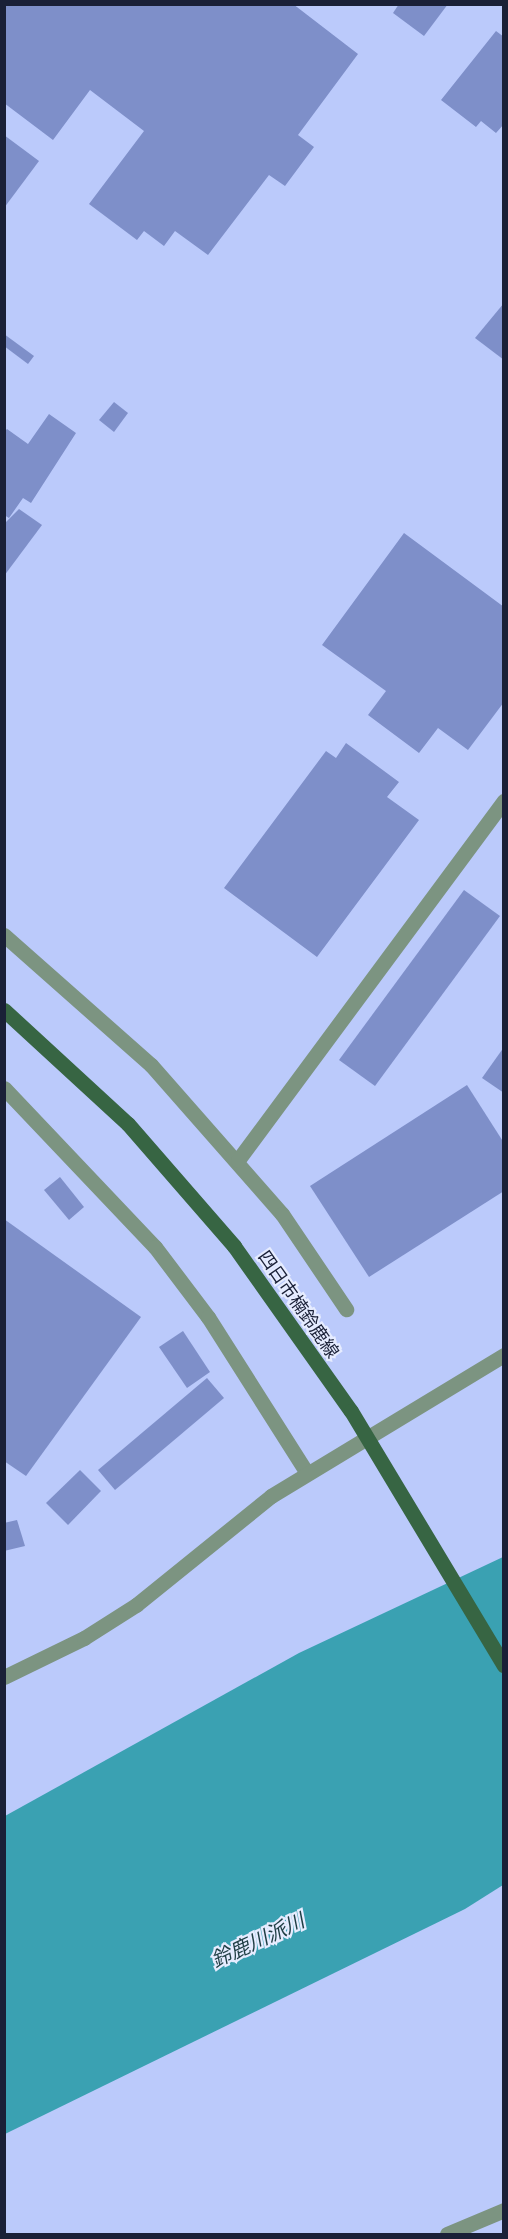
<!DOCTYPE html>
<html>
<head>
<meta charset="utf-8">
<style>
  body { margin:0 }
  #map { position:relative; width:508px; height:2239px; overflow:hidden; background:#bbcafb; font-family:Literata,"Noto Sans JP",serif }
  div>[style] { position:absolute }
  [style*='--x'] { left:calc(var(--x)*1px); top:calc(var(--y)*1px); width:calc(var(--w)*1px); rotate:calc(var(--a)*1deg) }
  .water>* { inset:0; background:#3aa1b2 }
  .building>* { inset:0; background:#7e8fc9 }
  .minor>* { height:15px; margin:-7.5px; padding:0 7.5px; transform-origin:7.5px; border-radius:7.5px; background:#7c9481 }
  .major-bridge>* { height:15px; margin:-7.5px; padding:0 7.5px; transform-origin:7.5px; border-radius:7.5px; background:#376543 }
  span { translate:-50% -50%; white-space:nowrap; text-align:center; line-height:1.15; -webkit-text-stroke:4.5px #e6ecff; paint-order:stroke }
  .street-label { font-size:18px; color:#1a2037 }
  .water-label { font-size:20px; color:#1f3e44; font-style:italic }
  .frame { position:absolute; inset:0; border:6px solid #1a2037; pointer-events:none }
</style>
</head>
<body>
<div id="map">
  <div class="water">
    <i style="clip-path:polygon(503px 1557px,503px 1885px,465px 1909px,5px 2134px,5px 1816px,299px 1653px)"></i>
  </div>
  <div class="building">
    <i style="clip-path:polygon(4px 4px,293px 4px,358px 54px,298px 135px,314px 147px,285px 186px,269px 175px,208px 255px,175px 231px,164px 246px,144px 231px,137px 240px,89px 204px,144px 131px,90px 90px,53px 140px,4px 103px)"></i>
    <i style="clip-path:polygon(399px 4px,448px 4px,424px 36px,393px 13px)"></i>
    <i style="clip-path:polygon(496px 31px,504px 37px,504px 124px,496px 133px,481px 121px,476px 127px,441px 100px)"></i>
    <i style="clip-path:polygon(4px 135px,39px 161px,4px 208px)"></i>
    <i style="clip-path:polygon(504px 303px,504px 360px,475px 338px)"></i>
    <i style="clip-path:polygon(4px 334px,34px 356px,28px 364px,4px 346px)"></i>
    <i style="clip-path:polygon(114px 402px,128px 413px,114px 432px,99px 420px)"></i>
    <i style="clip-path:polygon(49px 414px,76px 433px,31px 503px,23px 498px,9px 518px,4px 515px,4px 432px,7px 429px,28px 444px)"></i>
    <i style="clip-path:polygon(19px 509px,42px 525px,4px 576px,4px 524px)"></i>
    <i style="clip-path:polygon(404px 533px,504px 607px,504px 702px,468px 750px,438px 728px,419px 753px,368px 715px,386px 691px,322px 645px)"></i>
    <i style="clip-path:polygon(346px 743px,399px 782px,387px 797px,419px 820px,317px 957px,224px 888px,326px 751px,336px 758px)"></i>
    <i style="clip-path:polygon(464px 890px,500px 916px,375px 1086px,339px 1060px)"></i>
    <i style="clip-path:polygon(504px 1047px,504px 1093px,482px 1078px)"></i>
    <i style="clip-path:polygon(467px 1085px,504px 1143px,504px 1191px,369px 1277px,310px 1186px)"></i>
    <i style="clip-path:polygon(60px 1177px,84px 1207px,69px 1220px,44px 1190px)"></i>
    <i style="clip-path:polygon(4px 1219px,141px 1317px,26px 1476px,4px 1461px)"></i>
    <i style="clip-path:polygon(183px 1331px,210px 1372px,187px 1388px,159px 1347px)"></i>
    <i style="clip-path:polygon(207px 1378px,224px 1398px,115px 1490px,98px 1470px)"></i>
    <i style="clip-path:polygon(80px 1470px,101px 1491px,68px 1525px,46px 1503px)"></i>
    <i style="clip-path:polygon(17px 1520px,25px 1546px,4px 1551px,4px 1523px)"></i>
  </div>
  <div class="minor">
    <i style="--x:4;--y:935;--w:196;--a:41.5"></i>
    <i style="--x:151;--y:1065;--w:198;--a:48.7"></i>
    <i style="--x:282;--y:1214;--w:115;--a:56"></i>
    <i style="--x:4;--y:1088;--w:219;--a:46.5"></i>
    <i style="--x:155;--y:1247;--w:88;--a:52.9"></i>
    <i style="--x:208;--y:1317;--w:185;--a:57.6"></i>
    <i style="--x:238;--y:1160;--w:447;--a:-53.5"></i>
    <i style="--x:4;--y:1677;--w:89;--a:-26"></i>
    <i style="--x:84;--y:1638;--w:62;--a:-32.4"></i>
    <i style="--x:136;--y:1605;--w:174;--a:-38.9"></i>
    <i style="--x:271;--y:1496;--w:272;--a:-31.2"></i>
    <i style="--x:447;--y:2234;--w:62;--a:-22.8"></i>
  </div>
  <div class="major-bridge">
    <i style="--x:4;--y:1010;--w:168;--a:42.6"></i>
    <i style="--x:128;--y:1124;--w:162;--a:49"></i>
    <i style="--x:234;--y:1246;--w:202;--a:54.7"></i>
    <i style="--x:351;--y:1411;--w:297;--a:59"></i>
  </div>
  <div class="street-label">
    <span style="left:299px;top:1304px;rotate:55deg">四日市楠鈴鹿線</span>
  </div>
  <div class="water-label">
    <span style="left:257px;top:1939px;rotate:-25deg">鈴鹿川派川</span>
  </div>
  <div class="frame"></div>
</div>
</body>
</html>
